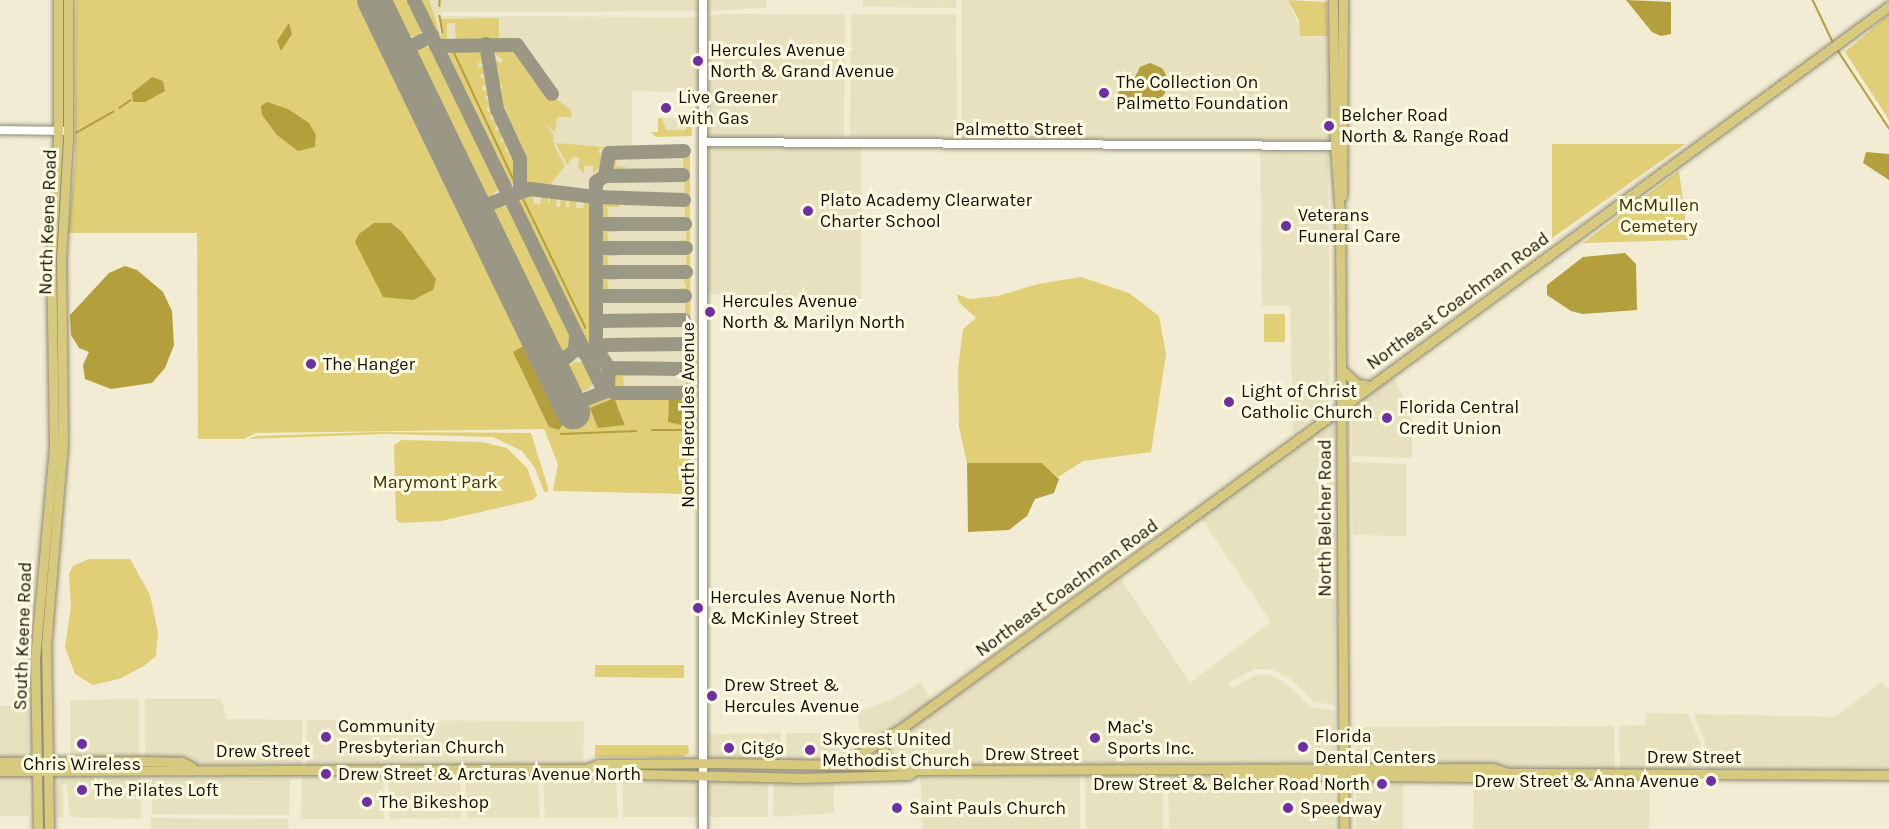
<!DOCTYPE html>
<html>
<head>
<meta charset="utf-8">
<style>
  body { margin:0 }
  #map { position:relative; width:1889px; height:829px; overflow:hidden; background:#f1ecd3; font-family:Karla,sans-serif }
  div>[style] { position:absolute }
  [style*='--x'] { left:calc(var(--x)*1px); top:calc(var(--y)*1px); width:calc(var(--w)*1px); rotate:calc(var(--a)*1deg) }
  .built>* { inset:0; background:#e7e1c0 }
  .green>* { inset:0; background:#e0cf77 }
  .round { border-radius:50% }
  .water>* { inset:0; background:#b3a03c }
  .stream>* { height:1.5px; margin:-0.75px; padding:0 0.75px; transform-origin:0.75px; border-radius:0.75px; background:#b3a03c }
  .taxiway>* { height:14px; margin:-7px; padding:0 7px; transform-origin:7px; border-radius:7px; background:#9a9784 }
  .runway>* { height:34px; margin:-17px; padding:0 17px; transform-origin:17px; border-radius:17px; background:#9a9784 }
  .roads { filter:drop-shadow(0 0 2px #8c8871) drop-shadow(0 0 2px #8c8871) }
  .minor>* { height:8px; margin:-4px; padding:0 4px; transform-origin:4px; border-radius:4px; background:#fff }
  .major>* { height:9px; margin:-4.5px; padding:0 4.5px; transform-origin:4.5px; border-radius:4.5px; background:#d7ca7f }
  .dots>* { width:16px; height:16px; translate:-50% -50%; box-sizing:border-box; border:3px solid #fefae0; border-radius:50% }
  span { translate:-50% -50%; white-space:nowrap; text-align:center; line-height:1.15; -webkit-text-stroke:6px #fefae0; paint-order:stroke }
  .poi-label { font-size:18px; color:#121108 }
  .left { translate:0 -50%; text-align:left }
  .right { translate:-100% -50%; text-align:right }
  .street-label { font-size:18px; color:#121108 }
  .park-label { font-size:18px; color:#3d350a }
</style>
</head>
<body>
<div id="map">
  <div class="built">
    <i style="clip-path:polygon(336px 0,700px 0,700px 11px,441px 12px,442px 16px,700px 17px,700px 92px,632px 91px,632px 146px,681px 146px,690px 156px,691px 494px,553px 489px,558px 464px,545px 429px)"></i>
    <i style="clip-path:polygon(706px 0,767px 0,766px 8px,706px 11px)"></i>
    <i style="clip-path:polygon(863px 0,956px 0,956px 8px,862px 7px)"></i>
    <i style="clip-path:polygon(962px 0,1288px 0,1300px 29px,1309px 37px,1328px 36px,1329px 143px,962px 141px)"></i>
    <i style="clip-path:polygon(719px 14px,845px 14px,844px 140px,706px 139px,708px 16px)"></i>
    <i style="clip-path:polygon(851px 14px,956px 14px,957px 141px,850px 140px)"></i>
    <i style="clip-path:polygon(662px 118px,686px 118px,687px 130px,665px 130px)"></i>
    <i style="clip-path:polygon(706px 145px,861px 147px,861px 300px,706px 294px)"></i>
    <i style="clip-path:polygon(1260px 153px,1328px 154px,1330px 399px,1293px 433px,1290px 306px,1262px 306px)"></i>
    <i style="clip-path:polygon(1393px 377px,1412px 412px,1412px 458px,1352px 456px,1352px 403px)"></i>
    <i style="clip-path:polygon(1334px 416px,1335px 705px,1314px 702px,1288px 677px,1270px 669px,1255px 669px,1228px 683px,1231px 688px,1256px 675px,1269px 674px,1285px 683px,1312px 707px,1335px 711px,1335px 765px,1251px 764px,1219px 769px,918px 767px,885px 757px,886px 747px,903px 731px,938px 705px,941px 707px,1118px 575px,1190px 683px,1271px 622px,1199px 515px)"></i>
    <i style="clip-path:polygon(1352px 462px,1406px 464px,1406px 536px,1353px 535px)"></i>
    <i style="clip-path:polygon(921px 682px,932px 702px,868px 746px,859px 727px,857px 712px,891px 700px)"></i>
    <i style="clip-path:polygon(1882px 682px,1889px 690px,1889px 772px,1706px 771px,1705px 741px,1694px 714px,1834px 717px)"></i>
    <i style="clip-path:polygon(139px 699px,139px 758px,70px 758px,70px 700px)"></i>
    <i style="clip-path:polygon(145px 699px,221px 699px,227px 719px,302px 720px,302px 765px,194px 764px,145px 758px)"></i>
    <i style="clip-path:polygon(0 706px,28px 706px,28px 751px,22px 758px,0 758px)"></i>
    <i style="clip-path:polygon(1646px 713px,1688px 714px,1700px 742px,1701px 771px,1620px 770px,1619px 726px,1645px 725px)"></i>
    <i style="clip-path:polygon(307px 720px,584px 721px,583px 766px,307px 765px)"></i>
    <i style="clip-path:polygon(1614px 726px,1615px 770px,1356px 765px,1355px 727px)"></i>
    <i style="clip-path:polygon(781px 733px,781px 761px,705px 760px,705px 734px)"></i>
    <i style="clip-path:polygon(786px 733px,855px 733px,864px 749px,842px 761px,787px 761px)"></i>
    <i style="clip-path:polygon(383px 771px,384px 819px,301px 819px,302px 774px)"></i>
    <i style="clip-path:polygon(388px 771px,460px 771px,461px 818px,390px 819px)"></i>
    <i style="clip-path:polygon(465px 771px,538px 772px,540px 818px,467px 818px)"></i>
    <i style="clip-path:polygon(543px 772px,616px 776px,618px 818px,545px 818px)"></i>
    <i style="clip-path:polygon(920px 773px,1080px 774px,1080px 829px,923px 829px)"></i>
    <i style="clip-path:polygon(0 774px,28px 775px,29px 816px,0 816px)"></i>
    <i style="clip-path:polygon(1085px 774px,1163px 774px,1163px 829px,1086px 829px)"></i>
    <i style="clip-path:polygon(1168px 774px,1335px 779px,1335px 829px,1169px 829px)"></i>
    <i style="clip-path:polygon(63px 776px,140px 776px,141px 819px,69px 817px,67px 783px,63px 784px,63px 817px,57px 817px,56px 785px)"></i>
    <i style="clip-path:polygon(622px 776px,699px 780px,700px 817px,623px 817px)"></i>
    <i style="clip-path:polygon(152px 779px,290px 779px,289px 815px,152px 814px)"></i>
    <i style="clip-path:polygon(1356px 779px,1403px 780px,1403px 829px,1356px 829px)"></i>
    <i style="clip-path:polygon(705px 780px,768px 781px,768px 817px,705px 817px)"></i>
    <i style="clip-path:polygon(834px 780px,834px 813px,773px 817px,774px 781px)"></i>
    <i style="clip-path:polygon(1474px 784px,1650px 785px,1649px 829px,1473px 829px)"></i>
    <i style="clip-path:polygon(151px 818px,288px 819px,289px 829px,151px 829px)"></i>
  </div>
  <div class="green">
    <i style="clip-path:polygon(evenodd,76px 0,364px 0,565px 417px,611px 395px,684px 395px,684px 390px,677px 390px,676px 386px,686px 385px,685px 368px,676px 365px,687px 361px,685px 342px,681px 341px,686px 337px,686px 327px,674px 327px,675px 323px,686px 320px,681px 314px,685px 313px,685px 303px,674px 303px,674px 298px,686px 297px,676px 289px,686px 288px,683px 276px,687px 271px,676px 268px,686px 264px,686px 246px,677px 244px,677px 241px,686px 240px,686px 223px,675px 220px,685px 217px,684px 198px,675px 196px,675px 193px,685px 193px,683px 174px,676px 173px,676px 168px,683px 168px,684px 150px,607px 150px,607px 147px,681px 146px,690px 156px,691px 494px,553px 491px,558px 464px,544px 429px,256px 433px,244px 439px,198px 439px,197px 233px,68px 233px,75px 162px,76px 0,614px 399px,624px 421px,591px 408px,595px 407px,614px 399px)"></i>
    <i style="clip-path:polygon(384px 0,410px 0,423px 26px,419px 36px,401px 36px)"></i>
    <i style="clip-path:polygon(419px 0,429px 0,441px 37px,444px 33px,441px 19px,488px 18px,499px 18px,499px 37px,495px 42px,456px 42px,455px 23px,447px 23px,447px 43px,442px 41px,436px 37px)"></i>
    <i style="clip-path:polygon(1288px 0,1327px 2px,1328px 36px,1300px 36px,1299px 21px)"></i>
    <i style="clip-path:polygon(1889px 15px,1889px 120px,1845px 52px)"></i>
    <i style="clip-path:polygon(424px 46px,434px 50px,500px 187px,491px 196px,479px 196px,414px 62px,417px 50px)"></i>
    <i style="clip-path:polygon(504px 46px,519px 51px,551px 95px,571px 110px,572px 117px,557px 117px,555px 132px,544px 123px,553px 134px,554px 145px,565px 166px,549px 186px,524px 185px,522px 162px,515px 144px,521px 140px,510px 136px,516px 132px,514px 128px,506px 128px,510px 117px,501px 116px,507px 111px,505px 107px,499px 108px,497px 102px,503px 96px,496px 97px,495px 92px,502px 89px,502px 85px,494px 85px,492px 74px,499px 73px,499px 70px,491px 70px,489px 57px,501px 63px,503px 60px,488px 48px)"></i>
    <i style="clip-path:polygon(482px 47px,485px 62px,478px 63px,478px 67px,486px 66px,487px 74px,480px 75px,481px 78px,488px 78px,489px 85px,482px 86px,482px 90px,490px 90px,490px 95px,484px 97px,493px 105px,486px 108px,488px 112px,495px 110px,489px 118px,498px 121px,495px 131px,501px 129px,503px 133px,500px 142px,507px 140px,505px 151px,514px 152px,508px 156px,517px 159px,516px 184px,507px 183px,447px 59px,452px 48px)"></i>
    <i style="clip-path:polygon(658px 118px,662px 118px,666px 130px,686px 130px,686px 118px,691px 118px,692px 136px,656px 137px,651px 132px,658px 132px)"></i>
    <i style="clip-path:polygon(556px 143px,604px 147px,599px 150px,599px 154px,603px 152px,603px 164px,593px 174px,593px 166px,584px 166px,584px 174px,578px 167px,580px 159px,574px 156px,567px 165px)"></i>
    <i style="clip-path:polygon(1552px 144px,1685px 144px,1552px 238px)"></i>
    <i style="clip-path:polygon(612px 154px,619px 154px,615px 166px,626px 167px,626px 173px,607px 172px,607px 159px)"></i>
    <i style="clip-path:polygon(1679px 171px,1688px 240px,1583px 243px)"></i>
    <i style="clip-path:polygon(529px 193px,534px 193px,533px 203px,540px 204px,542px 194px,548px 194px,548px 205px,552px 195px,557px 196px,556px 207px,560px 207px,561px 196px,567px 197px,566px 207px,569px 207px,570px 197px,577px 198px,576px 208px,583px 208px,585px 199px,590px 202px,594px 217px,594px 340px,589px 345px,583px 343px,516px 203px,521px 195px)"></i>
    <i style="clip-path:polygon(601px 201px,619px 203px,619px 207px,607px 207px,610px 222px,598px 219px)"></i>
    <i style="clip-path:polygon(496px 207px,510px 207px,572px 337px,572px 344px,564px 351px,552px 349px,488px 217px)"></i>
    <i style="clip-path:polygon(601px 226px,618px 227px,618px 232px,607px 232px,610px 246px,598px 242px)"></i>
    <i style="clip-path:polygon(602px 250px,618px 251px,618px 256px,607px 256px,610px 270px,598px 267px)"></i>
    <i style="clip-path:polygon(600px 274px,618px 276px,618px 280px,607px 280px,610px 294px,598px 290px)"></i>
    <i style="clip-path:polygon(1081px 277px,1129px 293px,1159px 316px,1166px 354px,1151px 452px,1083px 461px,1058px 477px,1042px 463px,967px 463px,959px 427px,958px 369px,963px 329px,976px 318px,959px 302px,957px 294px,969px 299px,998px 296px,1038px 284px)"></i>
    <i style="clip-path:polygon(1264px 314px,1285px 314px,1285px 342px,1264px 342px)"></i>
    <i class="round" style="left:564px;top:362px;width:30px;height:30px"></i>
    <i style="clip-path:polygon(614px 371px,634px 372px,634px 376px,623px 376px,625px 390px,611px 387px)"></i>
    <i style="clip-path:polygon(373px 432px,531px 433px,549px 491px,544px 492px,535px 468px,522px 451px,493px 437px,388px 434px,249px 439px,256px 436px)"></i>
    <i style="clip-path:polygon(402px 440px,482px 442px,507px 448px,527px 468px,537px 495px,533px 500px,441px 521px,400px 523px,396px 519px,394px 445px)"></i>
    <i style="clip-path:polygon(89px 559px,130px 559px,150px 595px,158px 632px,156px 656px,144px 666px,119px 679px,93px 685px,75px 674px,65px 647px,71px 606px,69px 574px,73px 566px)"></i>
    <i style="clip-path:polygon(595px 665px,684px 665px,684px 678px,595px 677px)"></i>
    <i style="clip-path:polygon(595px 745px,688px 745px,689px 753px,683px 757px,595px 757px)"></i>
  </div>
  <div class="water">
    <i style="clip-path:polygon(1626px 0,1671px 2px,1671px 34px,1661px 36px,1652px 32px)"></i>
    <i style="clip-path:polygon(289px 23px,292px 34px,281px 51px,277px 41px)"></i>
    <i style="clip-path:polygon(1150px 63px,1162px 68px,1166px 75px,1165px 93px,1160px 99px,1141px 105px,1121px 100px,1118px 95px,1120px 87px,1133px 81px,1140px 67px)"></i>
    <i style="clip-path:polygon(152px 77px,163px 81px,165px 91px,145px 102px,133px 102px,132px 93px)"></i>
    <i style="clip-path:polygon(267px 102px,288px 109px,309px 123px,316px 135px,315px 147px,298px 151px,277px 135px,262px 115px,261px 106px)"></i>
    <i style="clip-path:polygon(1866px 152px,1889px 154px,1889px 180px,1863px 163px)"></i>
    <i style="clip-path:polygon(374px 223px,391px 223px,402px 232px,436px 279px,433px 290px,413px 300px,383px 297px,355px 242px,359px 234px)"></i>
    <i style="clip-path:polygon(1625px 253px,1636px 264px,1637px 310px,1583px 314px,1571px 311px,1547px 295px,1547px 285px,1583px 257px)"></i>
    <i style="clip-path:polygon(125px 266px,137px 270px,163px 292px,172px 311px,174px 345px,165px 368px,152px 383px,111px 389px,85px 379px,83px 365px,89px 352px,79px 348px,71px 335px,70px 315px,109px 273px)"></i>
    <i style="clip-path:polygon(525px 345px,563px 424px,559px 430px,549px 427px,513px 352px)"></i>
    <i style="clip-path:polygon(614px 398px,625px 425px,598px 428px,590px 408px)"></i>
    <i style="clip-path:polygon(669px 398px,683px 401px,681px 425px,668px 422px)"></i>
    <i style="clip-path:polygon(967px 463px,1042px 463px,1059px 479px,1054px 493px,1035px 499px,1027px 516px,1009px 530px,968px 532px)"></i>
  </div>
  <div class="stream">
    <i style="--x:440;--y:0;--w:6;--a:90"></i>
    <i style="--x:1813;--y:0;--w:47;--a:64.5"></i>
    <i style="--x:440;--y:16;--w:17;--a:80"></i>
    <i style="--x:1837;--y:49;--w:95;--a:56.6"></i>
    <i style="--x:454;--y:52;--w:141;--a:64.9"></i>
    <i style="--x:119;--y:108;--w:14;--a:-34"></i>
    <i style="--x:76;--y:133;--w:43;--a:-29.6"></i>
    <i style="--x:524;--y:200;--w:142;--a:64.2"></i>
    <i style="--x:652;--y:430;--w:35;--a:0"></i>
    <i style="--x:561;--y:434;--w:75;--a:-2.3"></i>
  </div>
  <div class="taxiway">
    <i style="--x:414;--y:0;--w:436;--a:64.1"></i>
    <i style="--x:604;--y:392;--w:24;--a:158"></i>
    <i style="--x:582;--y:401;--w:21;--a:-155"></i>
    <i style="--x:486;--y:44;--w:66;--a:80.4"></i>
    <i style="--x:497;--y:109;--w:55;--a:65.3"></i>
    <i style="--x:520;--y:159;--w:31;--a:90"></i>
    <i style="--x:436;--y:46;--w:81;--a:-0.7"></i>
    <i style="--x:517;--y:45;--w:60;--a:54.5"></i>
    <i style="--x:399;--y:52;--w:37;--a:-26"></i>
    <i style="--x:684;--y:151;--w:75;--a:178.5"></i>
    <i style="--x:609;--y:153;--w:23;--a:100"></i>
    <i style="--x:605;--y:176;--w:11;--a:146"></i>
    <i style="--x:596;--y:182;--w:15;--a:90"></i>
    <i style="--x:596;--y:197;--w:88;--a:2"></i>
    <i style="--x:605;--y:176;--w:78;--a:-0.7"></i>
    <i style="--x:469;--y:197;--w:19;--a:25"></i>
    <i style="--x:486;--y:205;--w:47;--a:-20"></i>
    <i style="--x:530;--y:189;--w:66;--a:6.9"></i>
    <i style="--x:596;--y:197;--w:151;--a:90"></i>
    <i style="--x:596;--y:348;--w:13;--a:157"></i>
    <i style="--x:597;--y:224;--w:88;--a:0"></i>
    <i style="--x:596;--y:248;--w:90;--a:0"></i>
    <i style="--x:597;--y:272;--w:89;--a:0"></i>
    <i style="--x:597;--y:296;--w:88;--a:0"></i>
    <i style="--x:596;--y:321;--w:88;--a:-0.7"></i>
    <i style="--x:543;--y:349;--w:11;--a:45"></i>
    <i style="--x:551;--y:357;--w:16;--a:0"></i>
    <i style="--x:567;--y:357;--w:11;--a:-41"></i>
    <i style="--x:575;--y:350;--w:14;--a:-86"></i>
    <i style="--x:609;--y:368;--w:22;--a:93"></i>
    <i style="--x:608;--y:390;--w:8;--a:23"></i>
    <i style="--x:615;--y:393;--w:69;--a:0"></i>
    <i style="--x:683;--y:369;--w:74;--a:-179.2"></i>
    <i style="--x:609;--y:368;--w:24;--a:-123"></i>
    <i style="--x:596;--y:348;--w:11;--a:-15"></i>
    <i style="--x:607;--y:345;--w:77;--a:-0.7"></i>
  </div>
  <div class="runway">
    <i style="--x:374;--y:0;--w:458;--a:64.2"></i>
  </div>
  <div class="roads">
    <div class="minor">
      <i style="--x:0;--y:130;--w:68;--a:0.8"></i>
      <i style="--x:703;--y:142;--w:632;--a:0.36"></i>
      <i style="--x:703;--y:829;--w:829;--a:-90"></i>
    </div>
    <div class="major">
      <i style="--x:1333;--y:0;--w:146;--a:89.2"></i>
      <i style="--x:1335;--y:146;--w:68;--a:85.8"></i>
      <i style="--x:1340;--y:214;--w:615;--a:89.63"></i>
      <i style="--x:1342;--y:196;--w:196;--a:-89.7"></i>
      <i style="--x:1341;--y:369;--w:22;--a:43"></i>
      <i style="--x:1357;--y:384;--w:13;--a:9"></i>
      <i style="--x:883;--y:745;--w:14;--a:90"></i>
      <i style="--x:883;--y:759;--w:11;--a:22"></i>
      <i style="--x:0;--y:762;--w:142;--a:-0.4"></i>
      <i style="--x:142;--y:761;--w:40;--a:1.4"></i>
      <i style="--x:182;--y:762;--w:11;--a:27"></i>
      <i style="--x:847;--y:762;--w:65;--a:-31.7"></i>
      <i style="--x:902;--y:728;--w:315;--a:-36"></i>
      <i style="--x:1157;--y:543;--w:908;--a:-36.26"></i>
      <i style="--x:586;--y:769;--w:14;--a:-21"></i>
      <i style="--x:599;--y:764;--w:121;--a:-0.5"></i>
      <i style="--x:720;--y:763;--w:184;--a:0.9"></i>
      <i style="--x:904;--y:766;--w:13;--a:18"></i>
      <i style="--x:916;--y:770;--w:577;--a:-0.2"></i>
      <i style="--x:1493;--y:768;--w:16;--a:18"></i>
      <i style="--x:1508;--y:773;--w:381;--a:0.3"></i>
      <i style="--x:0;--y:771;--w:586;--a:-0.2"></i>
      <i style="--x:586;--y:769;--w:13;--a:18"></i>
      <i style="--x:598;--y:773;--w:199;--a:1.4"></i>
      <i style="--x:797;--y:778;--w:111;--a:-1.5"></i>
      <i style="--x:908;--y:775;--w:9;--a:-32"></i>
      <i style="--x:1227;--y:774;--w:243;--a:0.7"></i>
      <i style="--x:1470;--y:777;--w:23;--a:0"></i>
      <i style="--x:1493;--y:777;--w:8;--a:-40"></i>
      <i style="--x:38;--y:829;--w:170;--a:-91"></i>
      <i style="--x:35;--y:659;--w:216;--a:-84.9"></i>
      <i style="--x:54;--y:444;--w:184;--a:-90.9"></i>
      <i style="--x:51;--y:260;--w:122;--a:-86.7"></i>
      <i style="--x:58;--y:138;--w:138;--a:-90"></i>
      <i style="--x:49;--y:829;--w:184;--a:-90.9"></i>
      <i style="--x:46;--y:645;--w:202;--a:-85.2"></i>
      <i style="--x:63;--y:444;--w:184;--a:-90.6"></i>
      <i style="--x:61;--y:260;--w:122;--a:-86.7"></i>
      <i style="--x:68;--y:138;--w:138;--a:-90"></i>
    </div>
  </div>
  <div class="dots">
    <i style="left:698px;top:61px;background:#6f2ea3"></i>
    <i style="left:1104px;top:93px;background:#6f2ea3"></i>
    <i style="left:666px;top:108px;background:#6f2ea3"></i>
    <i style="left:1329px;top:126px;background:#6f2ea3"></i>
    <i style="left:808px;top:211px;background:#6f2ea3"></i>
    <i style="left:1286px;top:226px;background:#6f2ea3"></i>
    <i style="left:710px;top:312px;background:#6f2ea3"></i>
    <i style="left:311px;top:364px;background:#6f2ea3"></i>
    <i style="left:1229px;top:402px;background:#6f2ea3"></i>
    <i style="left:1387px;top:418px;background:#6f2ea3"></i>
    <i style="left:698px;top:608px;background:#6f2ea3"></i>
    <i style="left:712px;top:696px;background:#6f2ea3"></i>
    <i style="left:326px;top:737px;background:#6f2ea3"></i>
    <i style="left:1095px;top:738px;background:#6f2ea3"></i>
    <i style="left:82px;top:744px;background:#6f2ea3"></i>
    <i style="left:1303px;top:747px;background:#6f2ea3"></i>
    <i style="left:729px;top:748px;background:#6f2ea3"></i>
    <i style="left:810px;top:750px;background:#6f2ea3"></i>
    <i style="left:326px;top:774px;background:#6f2ea3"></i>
    <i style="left:1711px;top:781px;background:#6f2ea3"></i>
    <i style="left:1382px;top:784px;background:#6f2ea3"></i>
    <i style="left:82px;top:790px;background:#6f2ea3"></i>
    <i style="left:367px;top:802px;background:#6f2ea3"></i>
    <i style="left:897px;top:808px;background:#6f2ea3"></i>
    <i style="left:1288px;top:808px;background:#6f2ea3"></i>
  </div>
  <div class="poi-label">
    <span class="left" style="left:710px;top:61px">Hercules Avenue<br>North &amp; Grand Avenue</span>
    <span class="left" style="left:1116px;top:93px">The Collection On<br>Palmetto Foundation</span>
    <span class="left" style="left:678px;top:108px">Live Greener<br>with Gas</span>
    <span class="left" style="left:1341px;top:126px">Belcher Road<br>North &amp; Range Road</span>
    <span class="left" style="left:820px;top:211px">Plato Academy Clearwater<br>Charter School</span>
    <span class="left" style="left:1298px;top:226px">Veterans<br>Funeral Care</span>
    <span class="left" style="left:722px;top:312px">Hercules Avenue<br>North &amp; Marilyn North</span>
    <span class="left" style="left:323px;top:364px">The Hanger</span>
    <span class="left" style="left:1241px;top:402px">Light of Christ<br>Catholic Church</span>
    <span class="left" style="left:1399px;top:418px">Florida Central<br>Credit Union</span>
    <span class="left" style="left:710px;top:608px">Hercules Avenue North<br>&amp; McKinley Street</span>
    <span class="left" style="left:724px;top:696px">Drew Street &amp;<br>Hercules Avenue</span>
    <span class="left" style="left:338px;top:737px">Community<br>Presbyterian Church</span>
    <span class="left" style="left:1107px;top:738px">Mac's<br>Sports Inc.</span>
    <span class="left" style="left:1315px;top:747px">Florida<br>Dental Centers</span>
    <span class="left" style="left:822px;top:750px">Skycrest United<br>Methodist Church</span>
    <span class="left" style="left:741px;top:748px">Citgo</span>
    <span style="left:82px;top:764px">Chris Wireless</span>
    <span class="left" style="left:338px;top:774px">Drew Street &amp; Arcturas Avenue North</span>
    <span class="right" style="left:1699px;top:781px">Drew Street &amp; Anna Avenue</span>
    <span class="right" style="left:1370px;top:784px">Drew Street &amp; Belcher Road North</span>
    <span class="left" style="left:94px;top:790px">The Pilates Loft</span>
    <span class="left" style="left:379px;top:802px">The Bikeshop</span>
    <span class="left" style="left:909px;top:808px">Saint Pauls Church</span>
    <span class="left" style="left:1300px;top:808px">Speedway</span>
  </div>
  <div class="street-label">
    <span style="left:1019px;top:129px">Palmetto Street</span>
    <span style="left:48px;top:222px;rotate:-88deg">North Keene Road</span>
    <span style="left:1458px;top:301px;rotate:-36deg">Northeast Coachman Road</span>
    <span style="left:688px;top:415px;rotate:-90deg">North Hercules Avenue</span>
    <span style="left:1325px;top:518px;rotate:-90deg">North Belcher Road</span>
    <span style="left:1067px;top:588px;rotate:-36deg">Northeast Coachman Road</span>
    <span style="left:23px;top:636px;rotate:-88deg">South Keene Road</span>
    <span style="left:263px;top:751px">Drew Street</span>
    <span style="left:1032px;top:754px">Drew Street</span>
    <span style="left:1694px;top:757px">Drew Street</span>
  </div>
  <div class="park-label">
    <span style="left:1659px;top:216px">McMullen<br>Cemetery</span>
    <span style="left:435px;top:482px">Marymont Park</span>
  </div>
</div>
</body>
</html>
